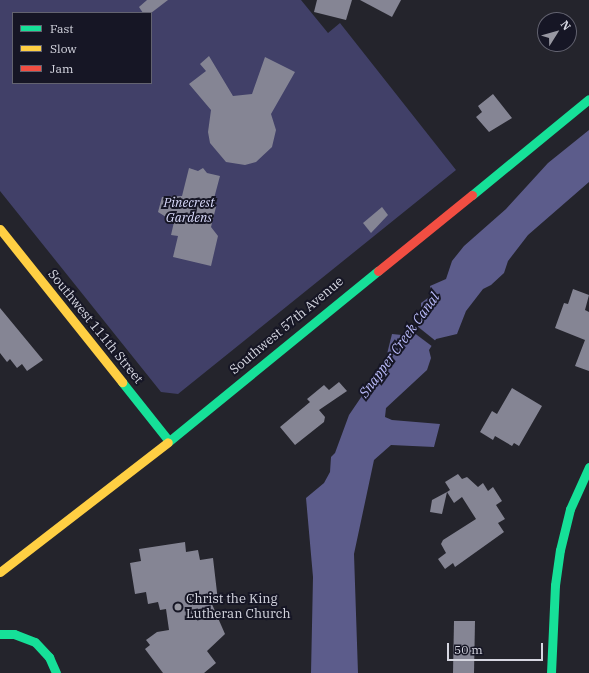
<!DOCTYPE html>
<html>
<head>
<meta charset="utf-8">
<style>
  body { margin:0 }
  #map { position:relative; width:589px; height:673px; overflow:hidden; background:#24242c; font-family:"IBM Plex Serif",serif }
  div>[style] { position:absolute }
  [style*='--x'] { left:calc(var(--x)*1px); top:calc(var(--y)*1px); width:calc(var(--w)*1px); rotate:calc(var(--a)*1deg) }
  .green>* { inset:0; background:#414068 }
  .water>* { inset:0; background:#5c5c8b }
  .pier>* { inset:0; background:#24242c }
  .building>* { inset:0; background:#858594 }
  .fast>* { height:9px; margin:-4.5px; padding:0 4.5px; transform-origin:4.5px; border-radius:4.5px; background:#16e098 }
  .slow>* { height:9px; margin:-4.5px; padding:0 4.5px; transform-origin:4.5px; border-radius:4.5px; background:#ffcf43 }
  .jam>* { height:9px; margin:-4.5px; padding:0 4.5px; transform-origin:4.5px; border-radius:4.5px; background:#f24e42 }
  .dots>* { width:11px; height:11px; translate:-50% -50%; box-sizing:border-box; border:2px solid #161625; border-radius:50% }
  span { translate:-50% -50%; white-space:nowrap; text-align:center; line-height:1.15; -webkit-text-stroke:4px #161625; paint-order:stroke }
  .park-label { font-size:13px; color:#dcddfe; font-style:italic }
  .street-label { font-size:13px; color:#d6d7e1 }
  .poi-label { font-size:13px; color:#d6d7e1 }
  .left { translate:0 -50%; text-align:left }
  .water-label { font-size:14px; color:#babbfa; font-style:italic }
  .legend { position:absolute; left:12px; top:12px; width:140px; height:72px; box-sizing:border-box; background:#161625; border:1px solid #636370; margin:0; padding:5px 7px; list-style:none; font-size:12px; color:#d6d7e1 }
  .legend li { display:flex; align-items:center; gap:8px; height:20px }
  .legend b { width:20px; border:1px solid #636370 }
  .north { position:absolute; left:537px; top:12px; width:40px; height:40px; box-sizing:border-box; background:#161625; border:1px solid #636370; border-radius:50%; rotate:53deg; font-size:11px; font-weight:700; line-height:16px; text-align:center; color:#d6d7e1 }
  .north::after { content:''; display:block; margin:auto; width:14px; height:18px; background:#9898a2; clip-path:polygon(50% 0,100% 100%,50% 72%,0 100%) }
  .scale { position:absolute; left:447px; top:643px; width:96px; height:18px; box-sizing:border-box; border:2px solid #d6d7e1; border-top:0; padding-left:5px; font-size:12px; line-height:14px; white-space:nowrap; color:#d6d7e1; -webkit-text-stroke:3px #161625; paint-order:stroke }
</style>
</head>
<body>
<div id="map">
  <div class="green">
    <i style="clip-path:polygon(evenodd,0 0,301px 0,328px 33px,340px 23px,456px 170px,178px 394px,161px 392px,0 191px,0 0,13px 13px,151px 13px,151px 83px,13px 83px,13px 13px)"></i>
  </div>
  <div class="water">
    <i style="clip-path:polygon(589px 130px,589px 182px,528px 235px,508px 261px,504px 273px,491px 285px,483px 289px,466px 311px,457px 334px,436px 339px,429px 350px,431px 358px,427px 370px,386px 408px,385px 417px,392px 420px,440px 424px,434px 447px,391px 445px,374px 460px,354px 554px,358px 673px,311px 673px,313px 577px,306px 498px,324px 483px,330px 472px,331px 457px,335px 453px,349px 415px,385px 362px,392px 334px,412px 336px,421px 321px,421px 303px,432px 295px,430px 286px,446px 279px,452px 261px,464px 246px,506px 209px,548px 163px)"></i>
  </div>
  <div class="pier">
    <i style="clip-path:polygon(417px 326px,437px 342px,433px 347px,413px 332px)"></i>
  </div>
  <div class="building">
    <i style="clip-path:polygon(147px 0,168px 0,151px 13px,143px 13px,139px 7px)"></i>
    <i style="clip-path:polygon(317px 0,352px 0,346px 20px,314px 12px)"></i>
    <i style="clip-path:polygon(360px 0,401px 0,392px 17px)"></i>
    <i style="clip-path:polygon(209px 56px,233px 96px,252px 94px,265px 57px,295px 72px,271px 114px,276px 130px,272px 147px,256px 162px,245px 165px,226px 162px,210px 143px,208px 132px,211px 110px,189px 84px,206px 71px,200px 64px)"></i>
    <i style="clip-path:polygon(493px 94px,512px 118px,489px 132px,476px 117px,482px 112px,478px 106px)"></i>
    <i style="clip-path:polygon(189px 168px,198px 171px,203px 168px,207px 173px,220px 176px,212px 206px,216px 207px,211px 227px,218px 236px,211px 266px,173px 257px,178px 236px,171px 235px,174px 222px,158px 212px,162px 197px,182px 196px)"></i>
    <i style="clip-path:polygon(382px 207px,388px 215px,371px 233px,363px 223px)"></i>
    <i style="clip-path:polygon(573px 289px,589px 295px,585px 310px,589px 312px,589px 371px,575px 366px,585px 340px,555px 328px,564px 303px,568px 304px)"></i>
    <i style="clip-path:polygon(0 308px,43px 360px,27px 371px,22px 364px,17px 368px,10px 359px,7px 362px,0 353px)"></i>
    <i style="clip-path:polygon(339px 382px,347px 391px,319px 410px,325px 417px,324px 422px,295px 445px,280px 427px,310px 402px,307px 399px,324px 385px,329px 390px)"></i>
    <i style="clip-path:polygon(512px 388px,542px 406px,519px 446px,514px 443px,512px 446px,495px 436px,493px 440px,480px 432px,492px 411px,497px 414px)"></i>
    <i style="clip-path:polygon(458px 474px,462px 479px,467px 477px,478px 487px,483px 483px,488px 491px,493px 487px,502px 501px,496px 505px,505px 519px,498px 523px,504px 532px,455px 567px,453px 563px,445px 569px,438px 559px,446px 553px,441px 544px,443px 540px,476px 519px,462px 497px,454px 503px,447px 492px,450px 490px,445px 482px)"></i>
    <i style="clip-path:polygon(447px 492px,442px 514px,430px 512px,432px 500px)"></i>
    <i style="clip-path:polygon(185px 542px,186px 552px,198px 550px,200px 560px,213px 558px,218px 601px,211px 602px,225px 634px,207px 651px,216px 663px,204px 673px,163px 673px,145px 649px,150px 645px,146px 640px,157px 632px,169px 630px,166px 609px,160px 610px,158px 602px,148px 604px,146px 592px,135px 594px,130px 563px,141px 561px,139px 549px)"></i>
    <i style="clip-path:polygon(454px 621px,475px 621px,474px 673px,453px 673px)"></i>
  </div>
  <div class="fast">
    <i style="--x:472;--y:195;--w:151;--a:-39.4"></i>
    <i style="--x:122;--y:382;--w:75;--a:51.5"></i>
    <i style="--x:168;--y:442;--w:271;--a:-39.2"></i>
    <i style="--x:0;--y:634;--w:14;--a:0"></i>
    <i style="--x:14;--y:634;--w:22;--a:21"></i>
    <i style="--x:35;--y:642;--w:21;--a:47"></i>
    <i style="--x:49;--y:657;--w:17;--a:66"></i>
    <i style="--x:551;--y:673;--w:88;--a:-87.4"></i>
    <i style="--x:555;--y:585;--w:35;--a:-82"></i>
    <i style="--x:560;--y:550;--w:42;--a:-76.3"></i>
    <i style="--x:570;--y:509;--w:46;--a:-65.7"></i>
  </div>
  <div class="slow">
    <i style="--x:0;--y:229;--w:196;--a:51.4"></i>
    <i style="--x:0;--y:572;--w:212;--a:-37.7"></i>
  </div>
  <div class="jam">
    <i style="--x:378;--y:271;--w:121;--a:-39"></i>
  </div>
  <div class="dots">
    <i style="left:178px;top:607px;background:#9898a2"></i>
  </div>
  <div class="park-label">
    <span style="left:189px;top:211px">Pinecrest<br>Gardens</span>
  </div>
  <div class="street-label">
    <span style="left:287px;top:326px;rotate:-40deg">Southwest 57th Avenue</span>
    <span style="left:95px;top:327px;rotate:51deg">Southwest 111th Street</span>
  </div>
  <div class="poi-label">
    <span class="left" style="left:186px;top:607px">Christ the King<br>Lutheran Church</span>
  </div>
  <div class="water-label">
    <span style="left:399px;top:345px;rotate:-54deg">Snapper Creek Canal</span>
  </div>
  <ul class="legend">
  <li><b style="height:5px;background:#16e098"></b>Fast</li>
  <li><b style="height:5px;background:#ffcf43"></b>Slow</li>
  <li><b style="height:5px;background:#f24e42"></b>Jam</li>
  </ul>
  <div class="north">N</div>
  <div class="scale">50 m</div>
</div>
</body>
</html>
